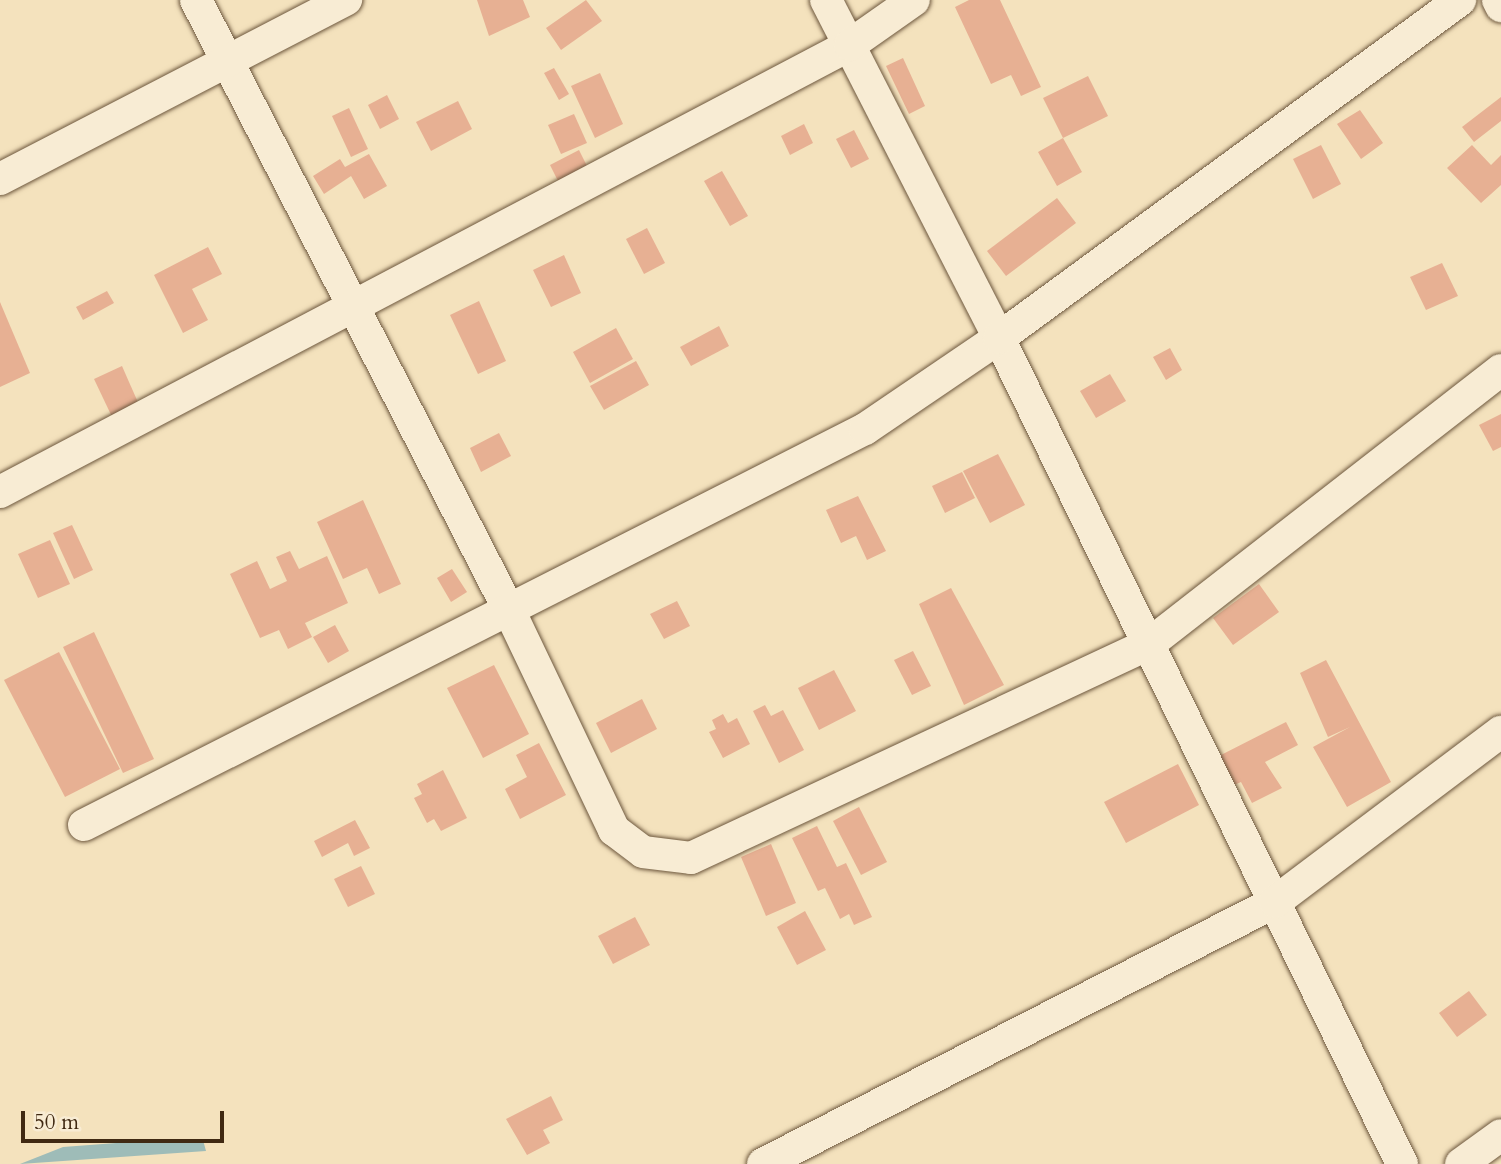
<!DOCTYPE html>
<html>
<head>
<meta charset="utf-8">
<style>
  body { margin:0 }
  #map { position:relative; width:1501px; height:1164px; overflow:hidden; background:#f4e2bd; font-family:Cardo,serif }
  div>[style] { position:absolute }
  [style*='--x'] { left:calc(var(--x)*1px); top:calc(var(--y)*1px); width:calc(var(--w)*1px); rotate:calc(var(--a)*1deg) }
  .water>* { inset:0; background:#9ebcb8 }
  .building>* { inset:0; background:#e7b093 }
  .roads { filter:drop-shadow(0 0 2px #6d573d) drop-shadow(0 0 2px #6d573d) }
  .street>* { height:32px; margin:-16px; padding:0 16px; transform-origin:16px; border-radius:16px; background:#f8ecd4 }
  span { translate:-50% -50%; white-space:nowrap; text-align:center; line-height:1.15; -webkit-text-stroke:6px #f8ecd4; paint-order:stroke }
  .scale { position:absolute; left:21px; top:1111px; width:203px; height:32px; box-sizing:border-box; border:4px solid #402912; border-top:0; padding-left:9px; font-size:21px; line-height:24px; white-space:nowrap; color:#402912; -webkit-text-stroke:5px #f8ecd4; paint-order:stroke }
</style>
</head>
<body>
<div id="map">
  <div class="water">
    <i style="clip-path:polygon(156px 1140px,203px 1140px,206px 1151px,20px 1164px,63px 1147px)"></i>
  </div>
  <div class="building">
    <i style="clip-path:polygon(477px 0,523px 0,530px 17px,489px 36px)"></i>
    <i style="clip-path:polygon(586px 0,602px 21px,561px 50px,546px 28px)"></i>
    <i style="clip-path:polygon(969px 0,1000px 0,1041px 87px,1021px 96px,1011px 75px,991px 84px,955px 7px)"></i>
    <i style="clip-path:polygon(903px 58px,925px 106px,909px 114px,886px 66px)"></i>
    <i style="clip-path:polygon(554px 68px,569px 94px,559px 100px,544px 73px)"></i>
    <i style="clip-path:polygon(600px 73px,623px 124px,595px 138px,571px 86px)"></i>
    <i style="clip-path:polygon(1088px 76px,1108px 116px,1063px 138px,1082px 172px,1057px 186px,1038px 152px,1063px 138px,1043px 98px)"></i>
    <i style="clip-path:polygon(387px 95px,399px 119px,380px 129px,368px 105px)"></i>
    <i style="clip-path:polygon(1501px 97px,1501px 121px,1474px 142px,1462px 127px)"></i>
    <i style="clip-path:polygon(458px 101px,472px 129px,431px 151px,416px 122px)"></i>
    <i style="clip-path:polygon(349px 108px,368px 149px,351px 157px,332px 116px)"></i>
    <i style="clip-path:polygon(1360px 110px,1383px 143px,1361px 159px,1337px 124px)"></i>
    <i style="clip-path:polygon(574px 114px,587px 143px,561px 154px,548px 125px)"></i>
    <i style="clip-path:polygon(804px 124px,813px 143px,790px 155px,781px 136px)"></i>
    <i style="clip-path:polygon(854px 130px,869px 159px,851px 168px,836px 139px)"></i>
    <i style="clip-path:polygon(1321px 145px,1341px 184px,1313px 199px,1293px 159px)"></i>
    <i style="clip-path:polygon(1472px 145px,1491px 165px,1501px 155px,1501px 185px,1481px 203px,1447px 168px)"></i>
    <i style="clip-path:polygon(579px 150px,591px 174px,562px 189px,550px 165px)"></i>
    <i style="clip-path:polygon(369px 154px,387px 186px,364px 199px,351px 176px,324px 194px,313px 176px,340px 159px,345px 167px)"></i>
    <i style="clip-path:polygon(722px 171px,748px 216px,730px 226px,704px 181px)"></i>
    <i style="clip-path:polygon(1057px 198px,1076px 223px,1006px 276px,987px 251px)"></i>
    <i style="clip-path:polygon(647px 228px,665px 263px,644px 274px,626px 239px)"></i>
    <i style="clip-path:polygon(208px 247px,222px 274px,192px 289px,208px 320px,183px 333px,154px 275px)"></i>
    <i style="clip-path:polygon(564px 255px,581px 293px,551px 307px,533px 270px)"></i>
    <i style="clip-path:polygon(1442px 263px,1458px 296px,1426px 310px,1410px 277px)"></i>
    <i style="clip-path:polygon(107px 291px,114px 303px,83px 320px,76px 307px)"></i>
    <i style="clip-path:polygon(479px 301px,506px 361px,478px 374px,450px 315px)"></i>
    <i style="clip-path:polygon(0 302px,30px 373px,0 387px)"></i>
    <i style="clip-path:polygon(719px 326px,729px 346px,691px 366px,680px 347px)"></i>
    <i style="clip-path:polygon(616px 328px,633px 359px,590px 383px,573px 352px)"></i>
    <i style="clip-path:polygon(1170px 348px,1182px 370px,1166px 380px,1153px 357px)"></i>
    <i style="clip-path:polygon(636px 361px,649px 385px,604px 410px,590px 386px)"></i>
    <i style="clip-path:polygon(122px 366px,140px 407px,113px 419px,94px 379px)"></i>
    <i style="clip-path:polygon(1110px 374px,1126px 401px,1096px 418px,1080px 391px)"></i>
    <i style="clip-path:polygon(1501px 414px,1501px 447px,1493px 451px,1479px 425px)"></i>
    <i style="clip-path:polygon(499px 433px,511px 456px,481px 472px,470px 448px)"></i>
    <i style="clip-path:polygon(998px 454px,1025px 505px,990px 523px,963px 471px)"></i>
    <i style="clip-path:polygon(962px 472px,975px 498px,945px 513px,932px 486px)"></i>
    <i style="clip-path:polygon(858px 496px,886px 551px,867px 560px,856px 536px,841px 543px,826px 510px)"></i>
    <i style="clip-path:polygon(363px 500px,401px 584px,379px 594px,367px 568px,343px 579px,317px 522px)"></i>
    <i style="clip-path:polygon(72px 525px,93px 570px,74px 579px,53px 533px)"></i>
    <i style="clip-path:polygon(50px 540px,70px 584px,38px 598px,18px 554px)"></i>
    <i style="clip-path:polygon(290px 551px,299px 569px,327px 556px,348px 603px,305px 623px,312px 637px,288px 649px,279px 630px,260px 638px,230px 574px,257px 561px,270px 589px,287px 581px,276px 557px)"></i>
    <i style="clip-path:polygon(452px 569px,467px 592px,451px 602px,437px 578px)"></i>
    <i style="clip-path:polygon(1259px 584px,1279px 612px,1233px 645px,1213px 618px)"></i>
    <i style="clip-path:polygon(951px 588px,1004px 685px,964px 705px,919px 604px)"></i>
    <i style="clip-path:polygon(677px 601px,690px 626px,664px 639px,650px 614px)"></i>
    <i style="clip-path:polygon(335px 625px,349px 651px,328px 663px,313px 637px)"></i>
    <i style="clip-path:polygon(94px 632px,154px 759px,123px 773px,63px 647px)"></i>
    <i style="clip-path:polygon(913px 651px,931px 686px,912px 695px,894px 660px)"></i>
    <i style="clip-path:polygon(59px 652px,120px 769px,65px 797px,4px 680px)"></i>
    <i style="clip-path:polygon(1326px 660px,1391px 782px,1347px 807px,1313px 747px,1350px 727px,1328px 737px,1300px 673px)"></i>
    <i style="clip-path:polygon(494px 665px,529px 734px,483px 758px,447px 688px)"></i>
    <i style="clip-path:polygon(834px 670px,856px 711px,819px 730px,798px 688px)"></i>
    <i style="clip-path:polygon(642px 699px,657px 729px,611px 753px,596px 723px)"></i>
    <i style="clip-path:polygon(765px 705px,771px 716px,783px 710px,804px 750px,779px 763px,753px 711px)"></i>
    <i style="clip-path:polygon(723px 714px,728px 723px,737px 718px,750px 744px,723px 758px,709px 732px,716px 729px,712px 720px)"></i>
    <i style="clip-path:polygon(1286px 722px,1298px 745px,1265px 762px,1282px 788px,1252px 803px,1241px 782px,1234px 785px,1219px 756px)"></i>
    <i style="clip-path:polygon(539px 743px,566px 795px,520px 819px,505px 789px,527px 777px,516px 755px)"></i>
    <i style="clip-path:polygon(1178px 764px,1199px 805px,1126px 843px,1104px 802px)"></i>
    <i style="clip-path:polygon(443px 770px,467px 818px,441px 831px,434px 819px,427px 823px,414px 798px,422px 794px,417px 784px)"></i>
    <i style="clip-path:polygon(859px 807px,887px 862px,861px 875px,833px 821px)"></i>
    <i style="clip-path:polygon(355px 820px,370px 848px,354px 856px,348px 843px,322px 857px,314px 841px)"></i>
    <i style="clip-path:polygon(817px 826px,837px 867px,846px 863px,872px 917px,854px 925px,849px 914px,840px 919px,825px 888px,818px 891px,792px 838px)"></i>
    <i style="clip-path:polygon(771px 844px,796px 903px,766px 916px,741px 857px)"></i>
    <i style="clip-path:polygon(361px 866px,375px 894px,348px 907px,334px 879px)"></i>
    <i style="clip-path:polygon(805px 911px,826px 950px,797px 965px,777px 927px)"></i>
    <i style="clip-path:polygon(635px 917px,650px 945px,613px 964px,598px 936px)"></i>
    <i style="clip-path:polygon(1469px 991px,1487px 1015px,1457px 1037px,1439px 1013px)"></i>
    <i style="clip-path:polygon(551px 1096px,563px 1120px,543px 1130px,550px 1143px,527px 1155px,506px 1119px)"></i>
  </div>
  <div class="roads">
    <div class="street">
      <i style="--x:196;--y:0;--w:688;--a:62.84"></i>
      <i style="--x:510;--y:612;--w:242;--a:64.5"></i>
      <i style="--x:614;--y:830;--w:36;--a:37"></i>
      <i style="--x:643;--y:852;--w:48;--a:7.1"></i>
      <i style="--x:691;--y:858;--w:506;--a:-25.04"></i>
      <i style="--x:1149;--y:644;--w:446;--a:-37.9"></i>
      <i style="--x:826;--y:0;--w:380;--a:62.9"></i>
      <i style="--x:999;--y:338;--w:919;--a:63.99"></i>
      <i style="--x:1498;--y:0;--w:7;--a:63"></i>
      <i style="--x:0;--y:179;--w:390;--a:-27.4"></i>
      <i style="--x:0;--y:492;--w:960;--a:-27.74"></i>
      <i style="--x:850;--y:45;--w:78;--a:-35.1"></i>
      <i style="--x:84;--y:825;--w:876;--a:-26.89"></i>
      <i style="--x:865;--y:429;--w:162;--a:-34.2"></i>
      <i style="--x:999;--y:338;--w:572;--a:-36.25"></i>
      <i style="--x:763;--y:1164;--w:575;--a:-27.1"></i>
      <i style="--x:1275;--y:902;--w:283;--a:-37"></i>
      <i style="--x:1461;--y:1164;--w:49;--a:-35.9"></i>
    </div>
  </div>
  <div class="scale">50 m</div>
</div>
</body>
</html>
